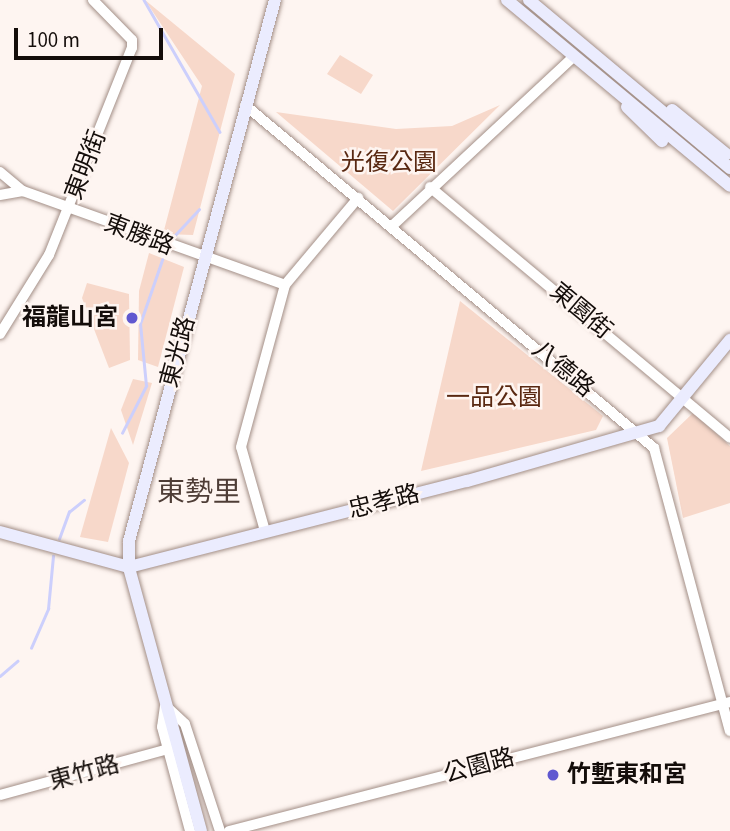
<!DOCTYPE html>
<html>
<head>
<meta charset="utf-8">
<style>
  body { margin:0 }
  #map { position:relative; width:730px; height:831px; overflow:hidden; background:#fef5f1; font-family:"Source Sans 3","Noto Sans TC",sans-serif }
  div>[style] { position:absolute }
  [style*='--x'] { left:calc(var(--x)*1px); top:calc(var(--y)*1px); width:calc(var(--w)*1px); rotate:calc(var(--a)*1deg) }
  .green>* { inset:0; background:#f7d8ca }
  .stream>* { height:2.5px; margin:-1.25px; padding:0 1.25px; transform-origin:1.25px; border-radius:1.25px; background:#cccffc }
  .roads { filter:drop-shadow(0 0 2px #a38f87) drop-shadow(0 0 2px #a38f87) }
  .street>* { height:10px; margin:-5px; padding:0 5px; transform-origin:5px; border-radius:5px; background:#fff }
  .secondary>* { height:12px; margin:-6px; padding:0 6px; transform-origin:6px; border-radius:6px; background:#ebecfe }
  .dots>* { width:19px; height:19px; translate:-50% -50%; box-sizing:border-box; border:4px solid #fef5f1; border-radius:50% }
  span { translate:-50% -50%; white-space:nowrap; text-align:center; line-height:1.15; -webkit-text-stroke:5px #fef5f1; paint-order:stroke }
  .park-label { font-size:24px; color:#592811 }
  .street-label { font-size:24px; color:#140d0a }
  .poi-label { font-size:24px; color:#140d0a; font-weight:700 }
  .right { translate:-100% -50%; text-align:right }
  .left { translate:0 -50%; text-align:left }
  .quarter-label { font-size:28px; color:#4e3d36 }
  .scale { position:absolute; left:14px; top:28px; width:149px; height:32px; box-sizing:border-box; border:4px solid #140d0a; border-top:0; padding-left:9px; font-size:21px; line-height:24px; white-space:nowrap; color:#140d0a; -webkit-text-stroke:5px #fef5f1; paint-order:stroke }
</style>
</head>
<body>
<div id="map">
  <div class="green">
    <i style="clip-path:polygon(145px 0,235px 74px,193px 235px,163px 234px,202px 86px)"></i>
    <i style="clip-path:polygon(340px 55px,373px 75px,361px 94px,327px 74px)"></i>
    <i style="clip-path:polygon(500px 105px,393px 211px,276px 112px,396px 129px,452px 126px)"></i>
    <i style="clip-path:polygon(149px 253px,184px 267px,158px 367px,138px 360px,139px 291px)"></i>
    <i style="clip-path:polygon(87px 283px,129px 294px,130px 360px,109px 368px,82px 298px)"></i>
    <i style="clip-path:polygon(460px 301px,603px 416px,596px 430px,421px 471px)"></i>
    <i style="clip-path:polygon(133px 379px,152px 383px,133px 445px,121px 410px)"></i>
    <i style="clip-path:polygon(693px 413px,730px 446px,730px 503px,683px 518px,667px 438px)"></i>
    <i style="clip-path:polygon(111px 428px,129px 463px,108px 542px,80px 537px)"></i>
  </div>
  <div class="stream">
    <i style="--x:144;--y:0;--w:152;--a:60.1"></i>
    <i style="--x:175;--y:235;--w:35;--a:-47"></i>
    <i style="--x:122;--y:433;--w:53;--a:-62.9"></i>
    <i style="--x:146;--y:386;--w:62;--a:-95.5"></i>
    <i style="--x:140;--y:324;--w:68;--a:-71"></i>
    <i style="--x:59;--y:539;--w:29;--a:-70"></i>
    <i style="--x:69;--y:512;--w:19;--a:-39"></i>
    <i style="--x:31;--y:648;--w:43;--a:-66.4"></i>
    <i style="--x:48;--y:609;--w:53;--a:-84.6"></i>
    <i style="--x:0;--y:676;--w:23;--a:-41"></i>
  </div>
  <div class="roads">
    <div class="street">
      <i style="--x:245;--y:105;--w:534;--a:39.98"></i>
      <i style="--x:654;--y:448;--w:293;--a:75"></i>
      <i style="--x:0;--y:172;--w:30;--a:40"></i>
      <i style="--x:23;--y:191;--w:278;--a:19.7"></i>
      <i style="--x:430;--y:187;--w:391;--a:39.9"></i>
      <i style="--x:0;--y:195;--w:23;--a:-10"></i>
      <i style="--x:392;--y:226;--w:248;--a:-43"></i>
      <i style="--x:0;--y:334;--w:93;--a:-58.2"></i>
      <i style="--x:49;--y:255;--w:223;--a:-68.2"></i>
      <i style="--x:132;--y:48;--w:8;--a:-90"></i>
      <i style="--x:132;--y:40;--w:56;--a:-134.3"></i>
      <i style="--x:265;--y:531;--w:87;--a:-105.9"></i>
      <i style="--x:241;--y:447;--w:168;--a:-74.8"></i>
      <i style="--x:285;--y:285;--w:114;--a:-50"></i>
      <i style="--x:165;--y:706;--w:21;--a:98"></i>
      <i style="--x:162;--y:727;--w:108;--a:74.9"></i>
      <i style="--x:168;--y:708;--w:23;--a:43"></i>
      <i style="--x:185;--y:724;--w:113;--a:71.9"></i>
      <i style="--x:0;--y:795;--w:174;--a:-15.3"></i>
      <i style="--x:229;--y:831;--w:517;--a:-14.44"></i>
    </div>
    <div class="secondary">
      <i style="--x:507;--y:0;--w:290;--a:39.8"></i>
      <i style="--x:529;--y:0;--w:262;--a:39.9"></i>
      <i style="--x:627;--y:107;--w:49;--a:44.2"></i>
      <i style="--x:672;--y:110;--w:70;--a:39.2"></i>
      <i style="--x:0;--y:532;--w:134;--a:15.2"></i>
      <i style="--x:129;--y:567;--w:349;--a:-14.3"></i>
      <i style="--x:467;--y:481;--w:200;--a:-16"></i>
      <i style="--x:659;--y:426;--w:112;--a:-50.5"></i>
      <i style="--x:201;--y:831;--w:274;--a:-105.3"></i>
      <i style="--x:129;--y:567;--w:26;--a:-90"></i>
      <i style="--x:129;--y:541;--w:560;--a:-74.9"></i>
    </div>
  </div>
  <div class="dots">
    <i style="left:132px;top:318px;background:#6058d0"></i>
    <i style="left:553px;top:775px;background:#6058d0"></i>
  </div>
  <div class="park-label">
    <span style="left:389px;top:163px">光復公園</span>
    <span style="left:494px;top:398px">一品公園</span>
  </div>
  <div class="street-label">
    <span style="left:86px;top:165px;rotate:-69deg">東明街</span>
    <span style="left:139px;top:235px;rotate:21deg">東勝路</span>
    <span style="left:581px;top:311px;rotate:40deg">東園街</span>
    <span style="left:178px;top:352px;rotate:-75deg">東光路</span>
    <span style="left:563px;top:369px;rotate:40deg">八德路</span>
    <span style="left:384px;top:502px;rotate:-14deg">忠孝路</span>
    <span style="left:479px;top:766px;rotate:-15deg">公園路</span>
    <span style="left:84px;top:773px;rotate:-15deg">東竹路</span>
  </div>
  <div class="poi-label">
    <span class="right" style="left:118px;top:318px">福龍山宮</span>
    <span class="left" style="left:567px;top:775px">竹塹東和宮</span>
  </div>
  <div class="quarter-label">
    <span style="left:199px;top:492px">東勢里</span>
  </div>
  <div class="scale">100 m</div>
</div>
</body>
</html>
